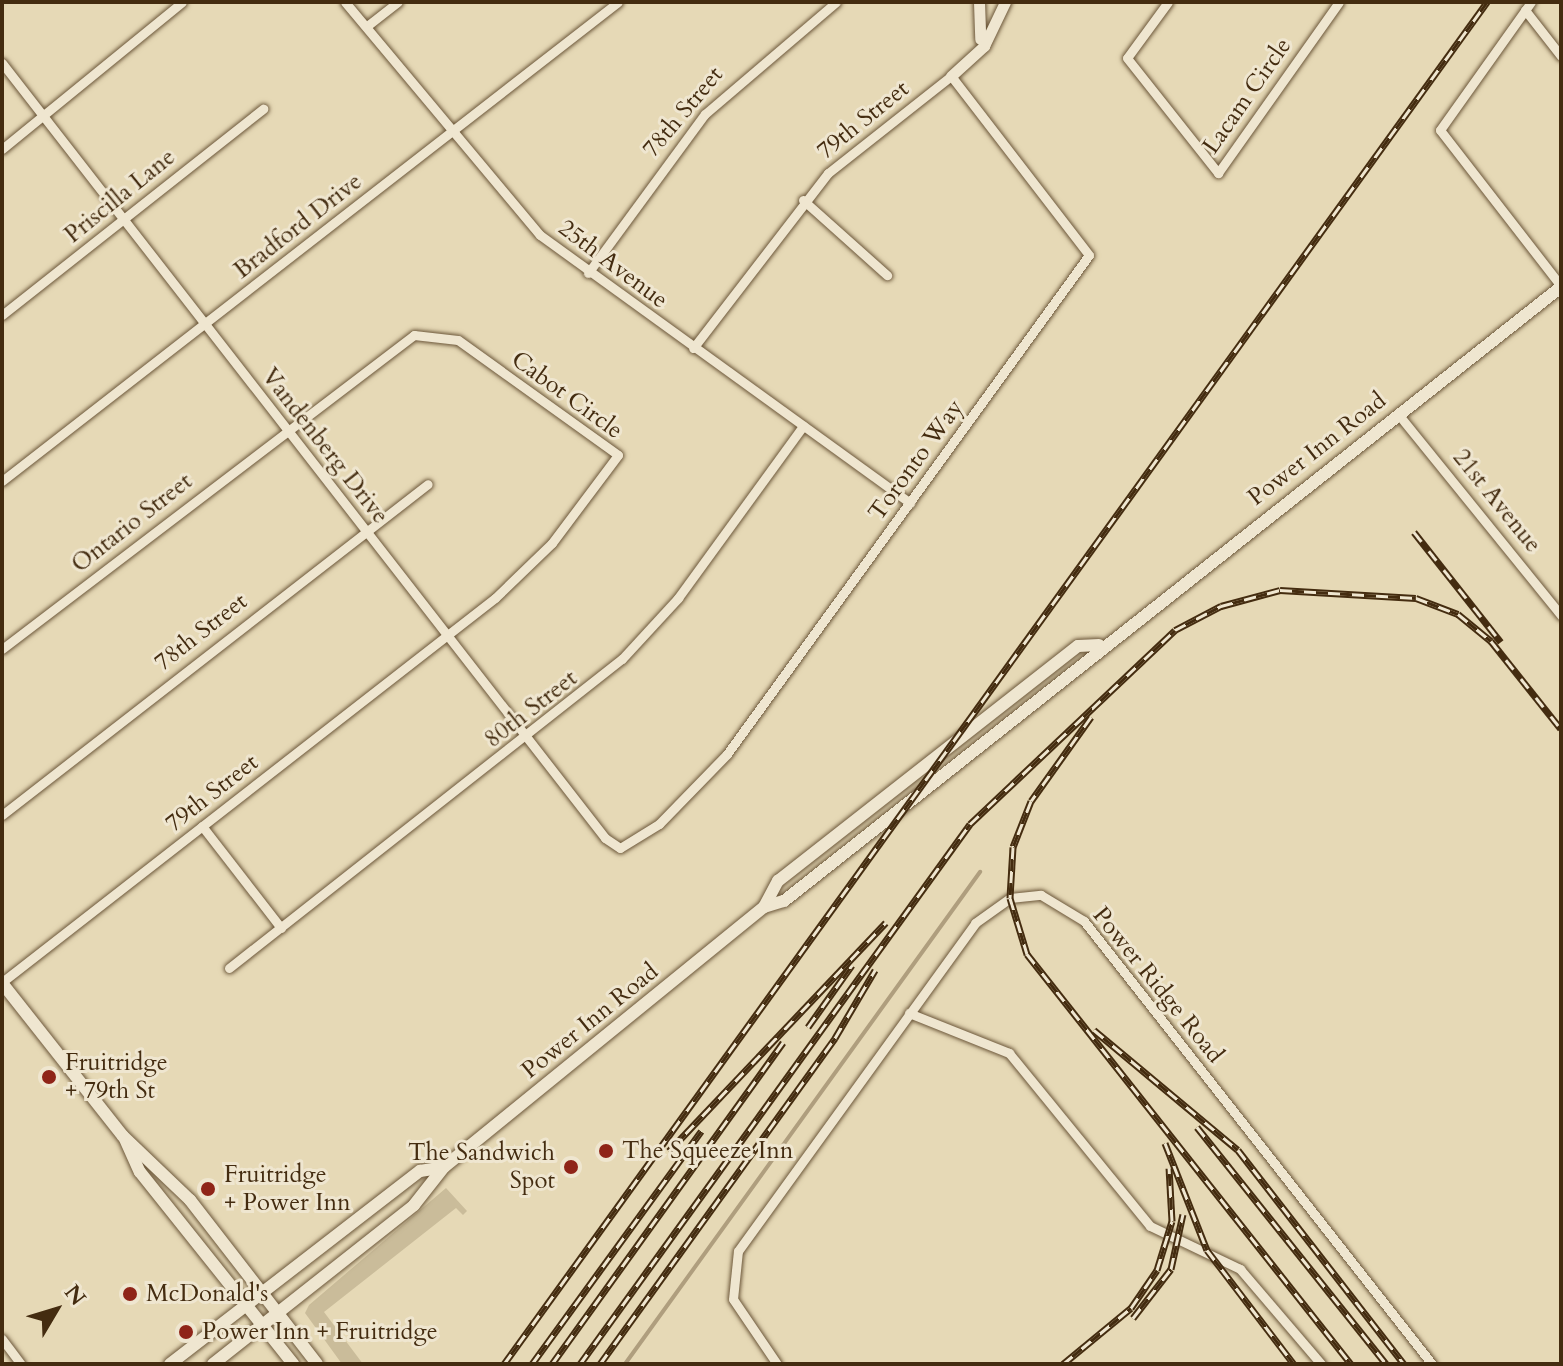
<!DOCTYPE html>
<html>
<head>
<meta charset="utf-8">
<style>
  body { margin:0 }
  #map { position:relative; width:1563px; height:1366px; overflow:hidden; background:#e6d9b6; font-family:Cardo,serif }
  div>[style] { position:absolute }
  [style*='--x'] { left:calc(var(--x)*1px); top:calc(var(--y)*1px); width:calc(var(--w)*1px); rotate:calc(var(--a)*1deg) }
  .green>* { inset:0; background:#cabc9a }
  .stream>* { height:4px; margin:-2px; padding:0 2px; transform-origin:2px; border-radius:2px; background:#af9e7e }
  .roads { filter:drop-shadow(0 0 2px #6c573a) drop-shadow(0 0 2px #6c573a) }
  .minor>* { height:9px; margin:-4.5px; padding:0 4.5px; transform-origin:4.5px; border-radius:4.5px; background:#efe6d0 }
  .tertiary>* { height:11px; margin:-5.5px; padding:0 5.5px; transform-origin:5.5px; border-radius:5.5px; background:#efe6d0 }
  .secondary>* { height:12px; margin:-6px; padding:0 6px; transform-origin:6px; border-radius:6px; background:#efe6d0 }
  .rail>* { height:7px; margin-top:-3.5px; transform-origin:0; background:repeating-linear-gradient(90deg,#efe6d0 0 12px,#442c10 0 24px); box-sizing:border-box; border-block:2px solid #442c10 }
  .dots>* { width:22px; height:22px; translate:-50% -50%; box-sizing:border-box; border:4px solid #efe6d0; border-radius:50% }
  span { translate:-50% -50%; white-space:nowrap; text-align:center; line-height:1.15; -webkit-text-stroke:6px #efe6d0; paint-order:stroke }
  .street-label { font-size:24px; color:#442c10 }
  .poi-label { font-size:24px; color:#442c10 }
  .left { translate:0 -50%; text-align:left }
  .right { translate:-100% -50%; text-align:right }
  .frame { position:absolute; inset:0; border:4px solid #442c10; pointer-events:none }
  .north { position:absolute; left:16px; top:1270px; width:80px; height:80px; -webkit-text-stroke:6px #efe6d0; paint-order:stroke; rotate:52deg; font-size:22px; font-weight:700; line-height:32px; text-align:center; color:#442c10 }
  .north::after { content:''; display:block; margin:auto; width:28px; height:36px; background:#442c10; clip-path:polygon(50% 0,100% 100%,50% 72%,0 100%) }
</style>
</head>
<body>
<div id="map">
  <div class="green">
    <i style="clip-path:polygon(446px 1188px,467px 1211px,463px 1215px,456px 1208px,324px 1312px,363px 1364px,342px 1364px,305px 1313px,309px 1305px)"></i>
  </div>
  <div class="stream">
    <i style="--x:625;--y:1364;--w:607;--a:-54.19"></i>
  </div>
  <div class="roads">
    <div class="minor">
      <i style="--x:345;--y:2;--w:304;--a:50.1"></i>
      <i style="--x:540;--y:235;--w:457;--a:35.9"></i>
      <i style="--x:1168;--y:2;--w:69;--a:126.2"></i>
      <i style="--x:1127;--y:58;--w:147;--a:51.6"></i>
      <i style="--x:1218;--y:173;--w:209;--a:-54.7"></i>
      <i style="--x:1531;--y:2;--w:157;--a:125.4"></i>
      <i style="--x:1440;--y:130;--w:197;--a:52.2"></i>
      <i style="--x:1525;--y:10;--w:58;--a:52"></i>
      <i style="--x:367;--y:26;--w:39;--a:-38"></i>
      <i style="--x:2;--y:63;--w:982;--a:52.11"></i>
      <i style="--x:605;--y:838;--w:18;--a:34"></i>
      <i style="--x:620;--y:848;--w:46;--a:-31.6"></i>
      <i style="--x:659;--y:824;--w:98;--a:-45.8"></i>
      <i style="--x:727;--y:754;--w:616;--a:-54.04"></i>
      <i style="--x:1089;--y:255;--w:226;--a:-127.6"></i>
      <i style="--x:951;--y:76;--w:157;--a:141.7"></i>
      <i style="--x:828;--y:173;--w:221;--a:127.6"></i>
      <i style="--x:2;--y:149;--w:232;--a:-39.2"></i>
      <i style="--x:803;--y:200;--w:113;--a:41.8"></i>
      <i style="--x:588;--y:273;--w:197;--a:-53.7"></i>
      <i style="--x:705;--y:114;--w:172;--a:-40.5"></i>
      <i style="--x:2;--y:315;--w:333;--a:-38.3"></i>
      <i style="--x:1398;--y:414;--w:259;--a:51"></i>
      <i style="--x:2;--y:481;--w:780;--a:-37.87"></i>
      <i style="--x:2;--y:649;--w:518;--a:-37.31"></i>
      <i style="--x:414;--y:335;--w:44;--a:6.5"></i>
      <i style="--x:458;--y:340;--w:197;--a:35.7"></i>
      <i style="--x:618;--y:455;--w:110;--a:126.9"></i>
      <i style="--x:552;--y:543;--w:79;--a:136"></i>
      <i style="--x:495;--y:598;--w:625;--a:142.08"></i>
      <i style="--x:2;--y:815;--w:539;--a:-37.85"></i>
      <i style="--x:202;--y:826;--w:129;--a:52.2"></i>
      <i style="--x:229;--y:968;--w:500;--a:-38.2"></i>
      <i style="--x:622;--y:659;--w:83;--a:-47.4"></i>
      <i style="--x:678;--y:598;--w:213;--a:-54"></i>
      <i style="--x:909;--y:1013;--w:108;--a:21.8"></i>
      <i style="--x:1009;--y:1053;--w:223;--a:50.8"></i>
      <i style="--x:1150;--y:1226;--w:100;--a:25.5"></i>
      <i style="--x:1240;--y:1269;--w:125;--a:49.5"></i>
      <i style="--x:2;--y:1339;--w:31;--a:53"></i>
      <i style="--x:777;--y:1364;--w:78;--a:-124.1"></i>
      <i style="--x:733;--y:1299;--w:48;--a:-84.1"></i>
      <i style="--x:738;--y:1251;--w:405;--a:-54.1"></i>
      <i style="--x:975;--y:923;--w:43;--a:-35.5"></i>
      <i style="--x:1010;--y:898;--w:31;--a:-6"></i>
      <i style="--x:1041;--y:895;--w:50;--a:31.2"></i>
      <i style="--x:1084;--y:921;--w:563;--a:51.85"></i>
    </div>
    <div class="tertiary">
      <i style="--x:979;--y:2;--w:37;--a:88"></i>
      <i style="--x:951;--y:76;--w:45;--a:-42.3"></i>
      <i style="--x:984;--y:46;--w:49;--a:-64.5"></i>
    </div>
    <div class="secondary">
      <i style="--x:764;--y:907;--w:30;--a:-62"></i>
      <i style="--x:778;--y:881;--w:381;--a:-38.1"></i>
      <i style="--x:1078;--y:646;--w:21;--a:-3"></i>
      <i style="--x:2;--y:983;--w:195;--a:51.7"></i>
      <i style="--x:123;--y:1136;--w:93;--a:43.7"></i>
      <i style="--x:190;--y:1200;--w:207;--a:52.2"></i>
      <i style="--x:125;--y:1139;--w:36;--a:66"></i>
      <i style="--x:140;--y:1172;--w:246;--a:51.4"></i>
      <i style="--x:170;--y:1364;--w:316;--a:-37.7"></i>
      <i style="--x:420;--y:1171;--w:24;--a:-9"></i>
      <i style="--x:213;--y:1364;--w:256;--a:-38.3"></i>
      <i style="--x:414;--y:1205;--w:48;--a:-51.7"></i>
      <i style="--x:444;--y:1167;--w:412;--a:-39.1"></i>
      <i style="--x:764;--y:907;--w:21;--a:-17"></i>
      <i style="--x:784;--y:901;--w:990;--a:-38.32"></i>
    </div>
  </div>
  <div class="rail">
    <i style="--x:1414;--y:532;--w:140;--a:51.7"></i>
    <i style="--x:1091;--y:717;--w:103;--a:125.5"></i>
    <i style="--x:1031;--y:801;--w:49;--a:111.4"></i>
    <i style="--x:1013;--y:847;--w:51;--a:93.4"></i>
    <i style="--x:1010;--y:898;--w:59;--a:73.1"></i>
    <i style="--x:1027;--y:954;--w:523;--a:51.68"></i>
    <i style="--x:808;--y:1027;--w:76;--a:-54.6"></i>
    <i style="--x:1094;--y:1030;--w:187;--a:39.8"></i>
    <i style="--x:1238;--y:1150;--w:271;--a:52.2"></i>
    <i style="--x:1197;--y:1127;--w:303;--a:51.4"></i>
    <i style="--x:1165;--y:1143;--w:115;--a:68.6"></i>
    <i style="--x:1207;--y:1250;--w:143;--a:52.7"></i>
    <i style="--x:669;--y:1151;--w:315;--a:-46.5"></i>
    <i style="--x:1133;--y:1318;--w:62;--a:-52.2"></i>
    <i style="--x:1171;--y:1269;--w:56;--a:-77.7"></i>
    <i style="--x:504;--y:1364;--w:1680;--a:-54.18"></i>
    <i style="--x:532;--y:1364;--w:288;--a:-54"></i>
    <i style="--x:552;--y:1364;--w:396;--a:-54.3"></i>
    <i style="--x:580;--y:1364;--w:666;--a:-54.16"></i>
    <i style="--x:970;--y:824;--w:282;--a:-43.4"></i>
    <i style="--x:1175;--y:630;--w:52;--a:-27.6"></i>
    <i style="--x:1221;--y:606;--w:61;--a:-15.2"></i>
    <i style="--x:1280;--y:590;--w:136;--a:3.4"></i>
    <i style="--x:1416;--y:598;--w:45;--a:20.9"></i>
    <i style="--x:1458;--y:614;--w:43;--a:39.3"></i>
    <i style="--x:1491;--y:641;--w:112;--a:51.5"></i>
    <i style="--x:600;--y:1364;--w:402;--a:-54.2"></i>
    <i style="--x:835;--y:1038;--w:79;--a:-59.5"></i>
    <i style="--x:1063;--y:1364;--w:88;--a:-39.5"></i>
    <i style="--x:1131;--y:1308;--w:46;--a:-55.6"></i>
    <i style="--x:1157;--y:1270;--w:51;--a:-73"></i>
    <i style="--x:1172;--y:1221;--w:53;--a:-93.2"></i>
  </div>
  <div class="dots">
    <i style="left:49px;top:1077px;background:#8f2418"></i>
    <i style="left:606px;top:1151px;background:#8f2418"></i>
    <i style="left:571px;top:1167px;background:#8f2418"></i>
    <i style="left:208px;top:1189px;background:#8f2418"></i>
    <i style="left:130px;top:1294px;background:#8f2418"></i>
    <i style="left:186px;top:1332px;background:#8f2418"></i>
  </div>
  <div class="street-label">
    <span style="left:1247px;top:96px;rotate:-55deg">Lacam Circle</span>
    <span style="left:683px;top:112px;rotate:-50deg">78th Street</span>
    <span style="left:863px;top:120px;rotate:-39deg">79th Street</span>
    <span style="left:120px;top:196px;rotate:-39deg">Priscilla Lane</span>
    <span style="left:298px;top:226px;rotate:-38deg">Bradford Drive</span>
    <span style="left:613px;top:264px;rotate:37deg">25th Avenue</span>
    <span style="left:567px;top:395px;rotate:36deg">Cabot Circle</span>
    <span style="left:325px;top:446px;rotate:52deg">Vandenberg Drive</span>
    <span style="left:1317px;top:449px;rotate:-38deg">Power Inn Road</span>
    <span style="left:916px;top:460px;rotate:-54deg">Toronto Way</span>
    <span style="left:1497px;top:501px;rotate:51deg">21st Avenue</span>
    <span style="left:132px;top:523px;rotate:-38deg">Ontario Street</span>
    <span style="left:201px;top:632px;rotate:-38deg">78th Street</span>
    <span style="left:531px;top:709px;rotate:-38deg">80th Street</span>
    <span style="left:212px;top:793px;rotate:-38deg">79th Street</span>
    <span style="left:1158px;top:985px;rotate:51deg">Power Ridge Road</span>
    <span style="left:590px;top:1021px;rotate:-39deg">Power Inn Road</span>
  </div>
  <div class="poi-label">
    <span class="left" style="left:65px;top:1077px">Fruitridge<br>+ 79th St</span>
    <span class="left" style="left:622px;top:1151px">The Squeeze Inn</span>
    <span class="right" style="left:555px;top:1167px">The Sandwich<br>Spot</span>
    <span class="left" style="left:224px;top:1189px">Fruitridge<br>+ Power Inn</span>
    <span class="left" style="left:146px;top:1294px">McDonald's</span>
    <span class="left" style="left:202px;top:1332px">Power Inn + Fruitridge</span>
  </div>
  <div class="frame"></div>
  <div class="north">N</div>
</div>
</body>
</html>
